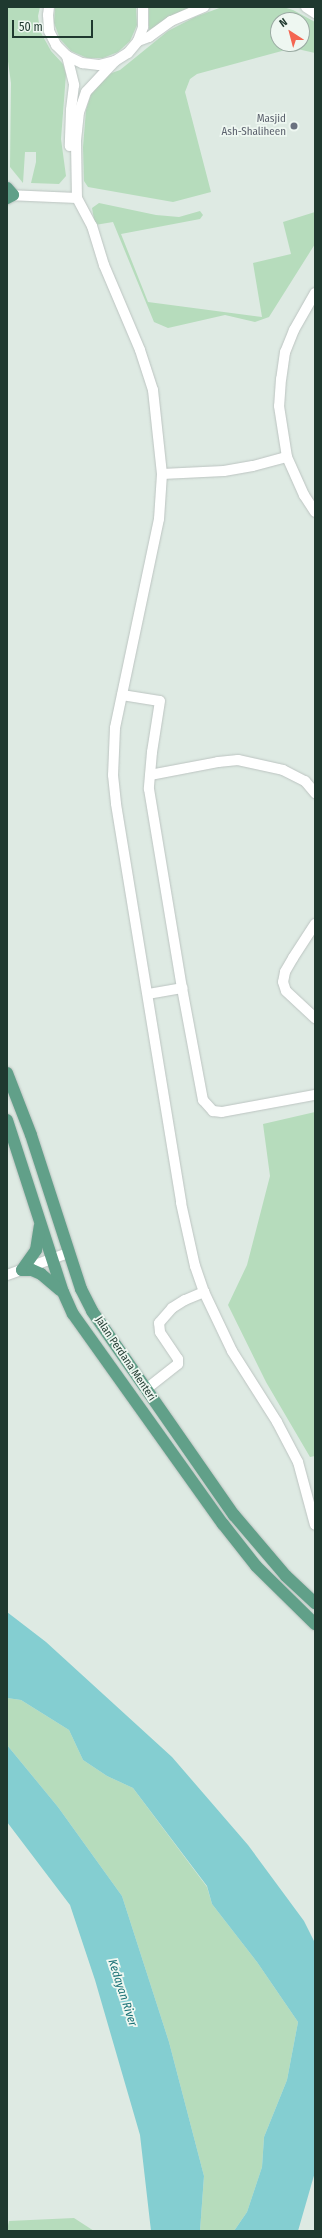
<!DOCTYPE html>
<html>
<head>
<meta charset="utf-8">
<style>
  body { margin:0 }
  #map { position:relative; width:322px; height:2238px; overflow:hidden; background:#deeae3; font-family:"Fira Sans Condensed",sans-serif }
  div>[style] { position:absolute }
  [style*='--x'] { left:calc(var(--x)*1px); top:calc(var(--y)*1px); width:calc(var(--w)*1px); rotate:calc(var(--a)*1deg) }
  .green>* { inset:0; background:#b6dcbc }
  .water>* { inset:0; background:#84ced1 }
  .roads { filter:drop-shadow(0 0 1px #bcc4c1) drop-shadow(0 0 1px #bcc4c1) }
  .street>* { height:10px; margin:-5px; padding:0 5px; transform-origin:5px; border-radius:5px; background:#fff }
  .primary>* { height:12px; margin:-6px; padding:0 6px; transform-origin:6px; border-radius:6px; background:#61a089 }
  .dots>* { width:11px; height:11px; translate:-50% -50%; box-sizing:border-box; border:2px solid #eef7f1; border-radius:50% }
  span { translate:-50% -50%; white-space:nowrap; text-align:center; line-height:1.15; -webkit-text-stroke:3.5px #eef7f1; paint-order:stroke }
  .worship-label { font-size:11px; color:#5b616d }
  .right { translate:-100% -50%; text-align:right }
  .street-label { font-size:11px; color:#1f392f }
  .water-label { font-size:12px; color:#197175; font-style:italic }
  .frame { position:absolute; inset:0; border:8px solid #1f392f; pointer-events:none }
  .north { position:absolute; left:270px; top:12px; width:40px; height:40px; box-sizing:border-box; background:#eef7f1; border:1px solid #9baba3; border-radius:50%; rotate:324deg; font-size:11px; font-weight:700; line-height:16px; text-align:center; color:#1f392f }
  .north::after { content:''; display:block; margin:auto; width:14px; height:18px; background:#f46652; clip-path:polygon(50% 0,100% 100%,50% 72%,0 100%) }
  .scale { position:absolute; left:12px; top:20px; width:81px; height:18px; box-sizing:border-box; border:2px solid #1f392f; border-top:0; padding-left:5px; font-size:12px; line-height:14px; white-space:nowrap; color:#1f392f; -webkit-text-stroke:3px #eef7f1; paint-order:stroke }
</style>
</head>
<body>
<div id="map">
  <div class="green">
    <i style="clip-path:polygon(7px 7px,40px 7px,38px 16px,40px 31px,51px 51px,63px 64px,66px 74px,61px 139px,66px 176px,59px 184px,31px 183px,36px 162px,36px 152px,25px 152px,23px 183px,10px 167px,11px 83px,7px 54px)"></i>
    <i style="clip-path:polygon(55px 7px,136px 7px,137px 25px,130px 41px,118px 52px,103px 58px,87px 58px,71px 51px,60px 39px,54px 23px)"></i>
    <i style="clip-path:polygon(149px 7px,191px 7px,149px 30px)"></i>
    <i style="clip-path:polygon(evenodd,222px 7px,283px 7px,293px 10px,315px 22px,315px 53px,293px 48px,197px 74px,190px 79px,185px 92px,211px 192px,173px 202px,88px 187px,84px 181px,83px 147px,86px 110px,91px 94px,109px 74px,120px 70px,168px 31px,195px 17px,222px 7px,278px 20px,302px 20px,302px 44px,278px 44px,278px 20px)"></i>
    <i style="clip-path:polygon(99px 203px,156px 215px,179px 217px,200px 211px,203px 215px,200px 219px,121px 234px,148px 302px,262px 317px,253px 263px,291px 254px,283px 222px,315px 212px,315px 244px,269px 317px,255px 322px,225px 315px,168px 328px,154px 322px,113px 222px,95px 225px,92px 208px)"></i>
    <i style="clip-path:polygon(315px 1112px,315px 1456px,310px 1457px,266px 1382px,228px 1305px,247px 1265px,270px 1176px,263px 1124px)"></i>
    <i style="clip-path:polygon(7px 1698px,21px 1700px,69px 1730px,83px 1760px,107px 1776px,133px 1788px,207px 1887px,212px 1904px,257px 1962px,298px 2022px,287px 2080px,264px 2137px,262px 2167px,247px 2212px,234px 2231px,200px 2231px,204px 2176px,169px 2042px,122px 1896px,58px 1807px,7px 1745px)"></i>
    <i style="clip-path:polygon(74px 2218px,94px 2231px,7px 2231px,9px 2221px)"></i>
  </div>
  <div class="water">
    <i style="clip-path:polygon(7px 1612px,46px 1642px,172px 1757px,248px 1845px,304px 1921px,315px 1943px,315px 2172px,298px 2231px,234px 2231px,247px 2212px,262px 2167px,264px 2137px,287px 2080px,298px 2022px,257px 1962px,212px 1904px,207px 1886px,133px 1788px,107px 1776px,83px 1760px,69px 1730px,21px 1700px,7px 1698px)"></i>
    <i style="clip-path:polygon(7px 1745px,58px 1807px,122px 1896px,169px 2042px,204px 2176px,200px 2231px,151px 2231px,140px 2135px,95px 1980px,70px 1905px,7px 1822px)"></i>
  </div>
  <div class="roads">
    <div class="street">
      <i style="--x:49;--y:7;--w:8;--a:97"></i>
      <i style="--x:48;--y:15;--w:16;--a:86"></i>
      <i style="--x:49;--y:31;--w:16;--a:63"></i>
      <i style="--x:56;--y:45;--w:16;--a:45"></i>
      <i style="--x:67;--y:56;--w:17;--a:25"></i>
      <i style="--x:82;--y:63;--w:17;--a:7"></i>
      <i style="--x:99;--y:65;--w:16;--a:-14"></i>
      <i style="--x:115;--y:61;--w:15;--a:-32"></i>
      <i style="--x:128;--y:53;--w:16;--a:-50"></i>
      <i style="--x:138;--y:41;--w:15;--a:-70"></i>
      <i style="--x:143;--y:27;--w:20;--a:-90"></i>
      <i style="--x:306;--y:7;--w:11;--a:34"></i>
      <i style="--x:138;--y:41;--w:12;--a:-20"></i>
      <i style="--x:149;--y:37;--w:27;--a:-36"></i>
      <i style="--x:171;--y:21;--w:36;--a:-23"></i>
      <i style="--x:67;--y:56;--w:30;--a:76"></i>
      <i style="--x:74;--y:85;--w:25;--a:97"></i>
      <i style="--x:71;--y:110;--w:36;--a:92"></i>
      <i style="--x:115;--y:61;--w:42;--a:133.1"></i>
      <i style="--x:86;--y:92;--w:21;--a:109"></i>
      <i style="--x:79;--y:112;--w:30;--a:96"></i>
      <i style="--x:76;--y:142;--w:56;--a:89"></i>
      <i style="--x:77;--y:198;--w:32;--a:62"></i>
      <i style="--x:92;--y:226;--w:41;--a:72.9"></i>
      <i style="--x:104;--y:265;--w:92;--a:67"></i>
      <i style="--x:140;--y:350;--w:42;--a:72"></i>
      <i style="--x:153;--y:390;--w:84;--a:83.9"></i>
      <i style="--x:162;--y:474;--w:45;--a:93.8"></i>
      <i style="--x:159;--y:519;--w:214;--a:101.9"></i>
      <i style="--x:115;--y:728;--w:47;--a:92.4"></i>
      <i style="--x:113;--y:775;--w:29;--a:84"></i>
      <i style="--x:116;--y:804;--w:404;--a:80.7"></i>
      <i style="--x:181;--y:1203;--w:65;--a:77.5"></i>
      <i style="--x:195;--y:1266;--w:28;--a:71"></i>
      <i style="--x:204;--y:1292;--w:65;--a:64.6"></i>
      <i style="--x:232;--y:1351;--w:84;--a:57.6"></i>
      <i style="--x:277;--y:1422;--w:45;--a:62.3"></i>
      <i style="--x:298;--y:1462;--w:65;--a:74.9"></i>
      <i style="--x:7;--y:195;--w:70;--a:2.5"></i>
      <i style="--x:315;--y:293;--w:43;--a:119.6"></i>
      <i style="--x:294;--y:330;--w:24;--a:112"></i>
      <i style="--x:285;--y:352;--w:27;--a:98"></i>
      <i style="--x:281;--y:379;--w:27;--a:94"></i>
      <i style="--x:279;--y:406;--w:52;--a:81.1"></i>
      <i style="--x:287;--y:457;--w:42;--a:65.9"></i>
      <i style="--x:304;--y:495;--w:20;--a:57"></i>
      <i style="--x:162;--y:474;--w:62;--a:-2.8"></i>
      <i style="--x:224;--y:471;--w:29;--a:-10"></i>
      <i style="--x:253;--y:466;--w:35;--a:-15"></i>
      <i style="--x:122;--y:695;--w:38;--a:9"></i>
      <i style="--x:160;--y:701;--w:52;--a:98.9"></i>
      <i style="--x:152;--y:752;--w:37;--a:95"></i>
      <i style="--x:149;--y:789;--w:202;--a:80.6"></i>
      <i style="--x:182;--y:988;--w:114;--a:79.4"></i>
      <i style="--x:203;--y:1100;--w:15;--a:48"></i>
      <i style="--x:213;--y:1111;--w:9;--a:6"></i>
      <i style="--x:222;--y:1112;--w:95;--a:-10.4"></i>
      <i style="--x:150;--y:775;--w:69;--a:-10.8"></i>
      <i style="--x:218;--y:762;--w:20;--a:-6"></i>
      <i style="--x:238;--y:760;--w:46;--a:12.5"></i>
      <i style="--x:283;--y:770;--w:25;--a:27"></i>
      <i style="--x:305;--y:781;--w:16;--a:50"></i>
      <i style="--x:315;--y:924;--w:40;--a:122.9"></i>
      <i style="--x:293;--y:958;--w:16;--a:120"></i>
      <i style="--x:285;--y:972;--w:10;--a:101"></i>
      <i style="--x:283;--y:982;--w:9;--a:72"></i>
      <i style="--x:286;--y:991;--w:40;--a:43"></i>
      <i style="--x:148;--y:994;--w:35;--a:-10"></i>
      <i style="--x:7;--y:1275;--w:65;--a:-19.8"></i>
      <i style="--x:145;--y:1390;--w:42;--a:-38.2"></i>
      <i style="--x:178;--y:1364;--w:5;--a:-90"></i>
      <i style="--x:178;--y:1359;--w:32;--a:-124"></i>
      <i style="--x:160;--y:1332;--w:9;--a:-96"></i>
      <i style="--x:159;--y:1323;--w:20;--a:-49"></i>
      <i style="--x:172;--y:1308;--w:15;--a:-32"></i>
      <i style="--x:185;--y:1300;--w:21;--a:-23"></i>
    </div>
    <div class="primary">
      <i style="--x:7;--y:188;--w:9;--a:49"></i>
      <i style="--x:13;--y:195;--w:7;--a:153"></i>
      <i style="--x:7;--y:1073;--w:66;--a:68.8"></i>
      <i style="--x:31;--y:1135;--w:162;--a:72"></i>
      <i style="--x:81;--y:1289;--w:25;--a:63"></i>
      <i style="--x:92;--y:1311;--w:249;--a:55.2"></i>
      <i style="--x:234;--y:1515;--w:80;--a:49.6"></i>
      <i style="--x:286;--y:1576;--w:40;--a:43"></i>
      <i style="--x:7;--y:1120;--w:181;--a:72"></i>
      <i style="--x:63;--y:1292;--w:24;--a:66"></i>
      <i style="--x:73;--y:1314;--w:258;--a:54.5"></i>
      <i style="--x:223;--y:1524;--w:53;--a:51.8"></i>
      <i style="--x:256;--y:1566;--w:83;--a:44.5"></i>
      <i style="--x:22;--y:1270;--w:24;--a:-55"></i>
      <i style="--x:36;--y:1250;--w:24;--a:-81"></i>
      <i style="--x:22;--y:1270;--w:10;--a:0"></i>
      <i style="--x:32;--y:1270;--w:10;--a:24"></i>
      <i style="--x:41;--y:1274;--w:25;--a:40"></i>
    </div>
  </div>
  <div class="dots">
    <i style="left:294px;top:126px;background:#6b7280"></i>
  </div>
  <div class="worship-label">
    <span class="right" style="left:286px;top:126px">Masjid<br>Ash-Shaliheen</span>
  </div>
  <div class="street-label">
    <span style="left:125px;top:1359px;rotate:56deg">Jalan Perdana Menteri</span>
  </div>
  <div class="water-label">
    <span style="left:122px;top:1993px;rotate:72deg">Kedayan River</span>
  </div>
  <div class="frame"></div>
  <div class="north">N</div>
  <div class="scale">50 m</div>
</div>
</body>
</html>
